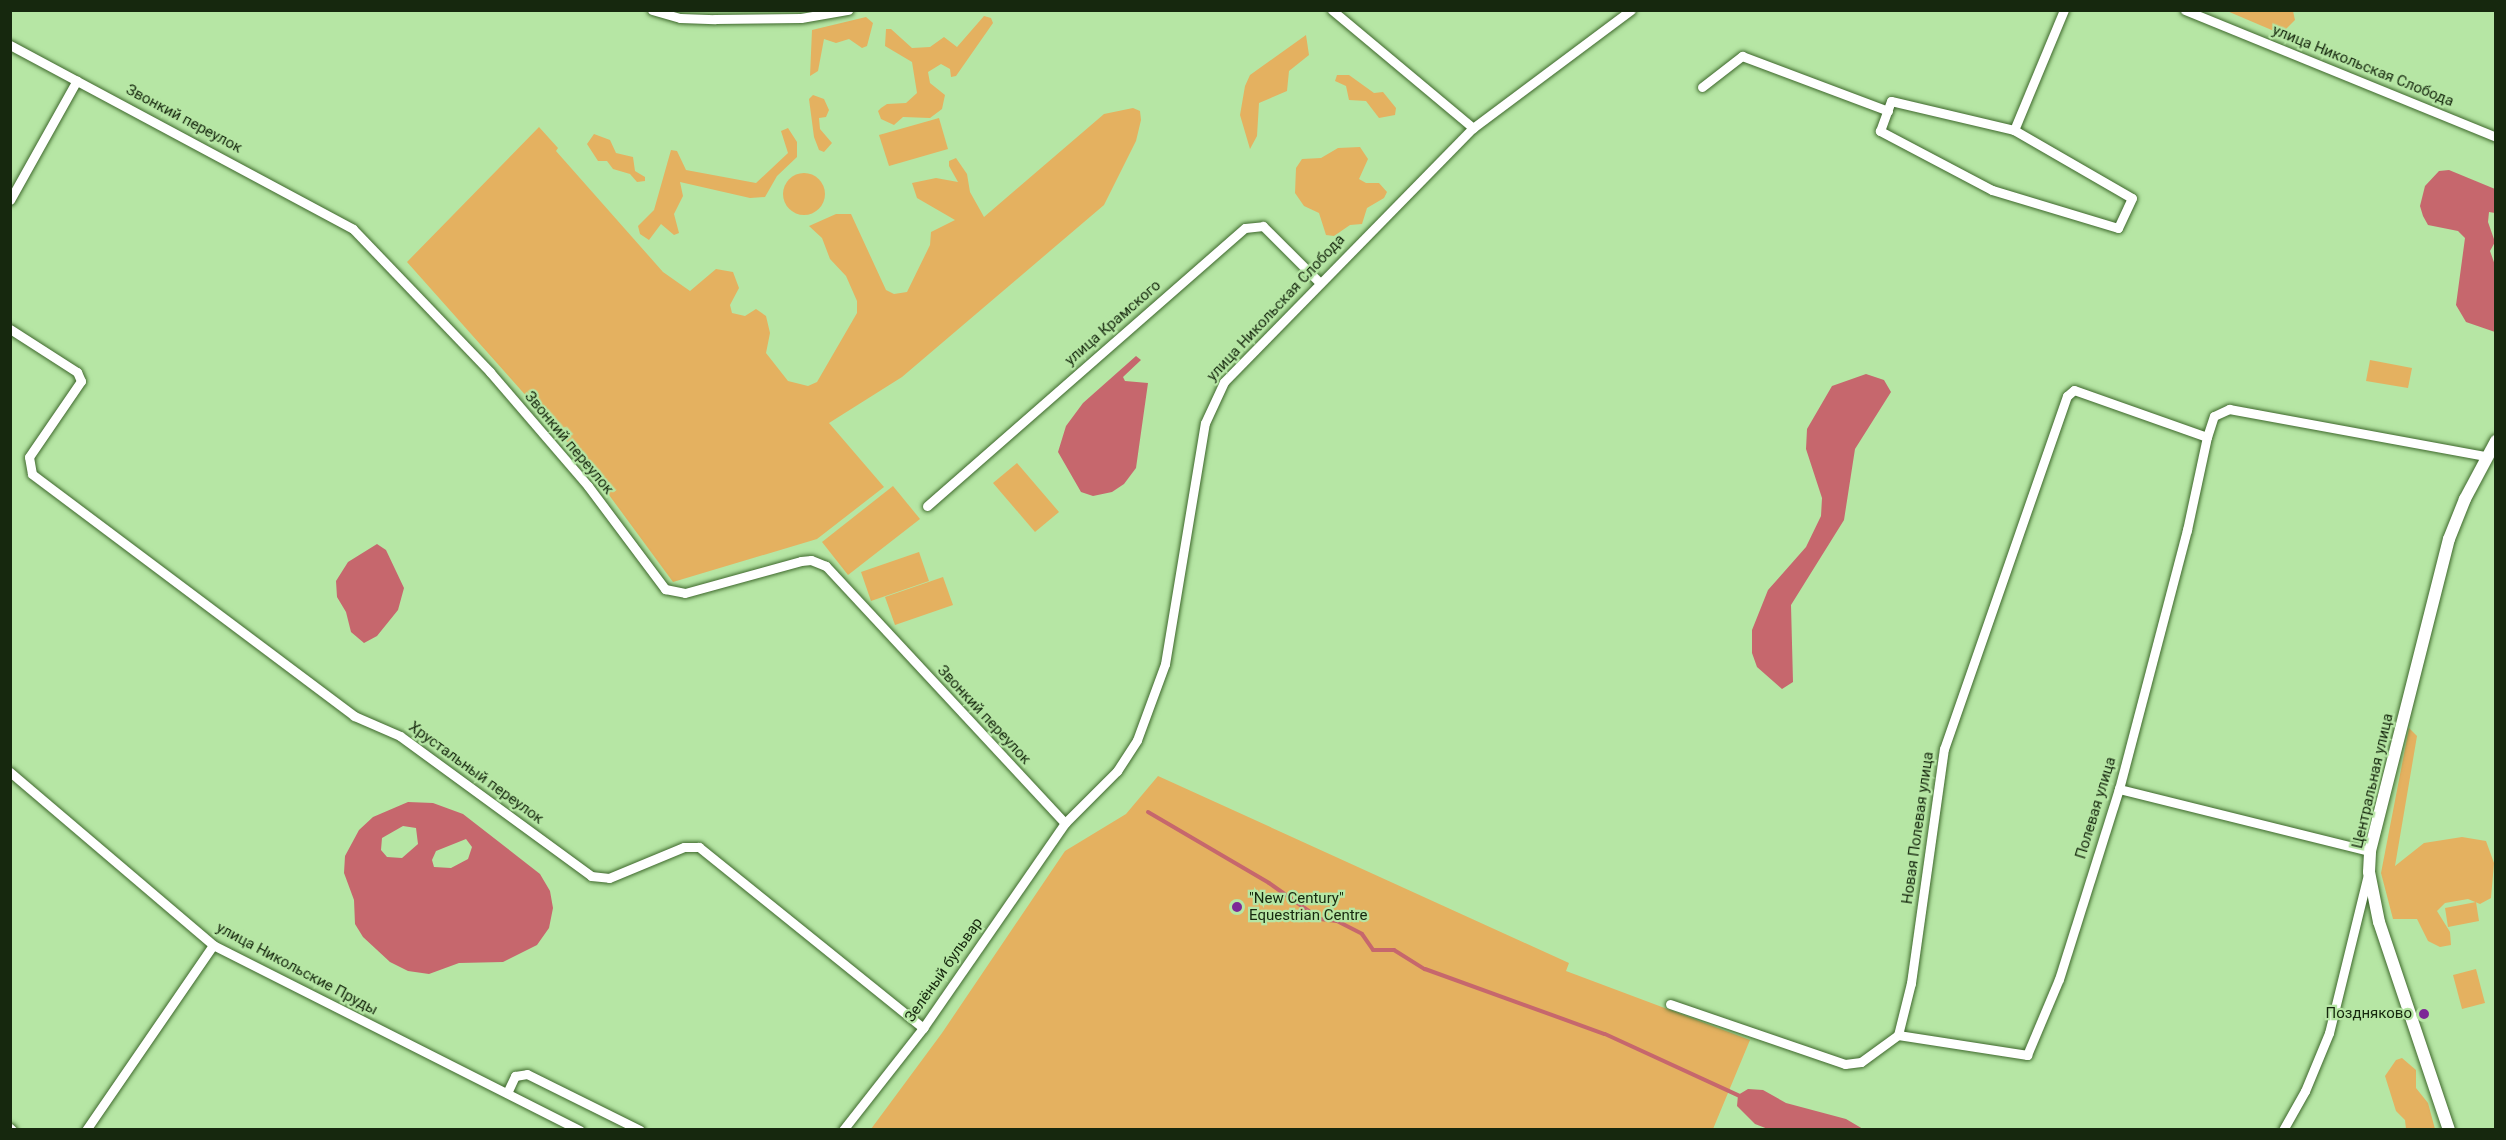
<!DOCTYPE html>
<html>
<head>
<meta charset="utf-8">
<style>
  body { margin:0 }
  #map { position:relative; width:2506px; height:1140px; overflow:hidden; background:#b6e6a4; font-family:Roboto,sans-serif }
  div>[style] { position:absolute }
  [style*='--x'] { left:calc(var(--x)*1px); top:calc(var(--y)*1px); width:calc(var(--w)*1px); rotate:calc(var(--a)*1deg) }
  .green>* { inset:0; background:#e4b160 }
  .round { border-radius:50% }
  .water>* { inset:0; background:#c6676d }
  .stream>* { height:4px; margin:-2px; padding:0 2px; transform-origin:2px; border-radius:2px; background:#c6676d }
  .roads { filter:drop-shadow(0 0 2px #3e682c) drop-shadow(0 0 2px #3e682c) }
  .minor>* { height:9px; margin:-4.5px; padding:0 4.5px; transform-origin:4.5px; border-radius:4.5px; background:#fff }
  .tertiary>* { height:12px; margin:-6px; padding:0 6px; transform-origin:6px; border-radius:6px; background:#fff }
  .dots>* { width:16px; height:16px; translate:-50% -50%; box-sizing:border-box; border:3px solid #b6e6a4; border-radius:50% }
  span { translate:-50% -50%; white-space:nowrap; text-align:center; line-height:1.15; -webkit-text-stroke:4.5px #b6e6a4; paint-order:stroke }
  .street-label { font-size:15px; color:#16280e }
  .poi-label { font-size:15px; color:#16280e }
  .left { translate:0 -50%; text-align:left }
  .right { translate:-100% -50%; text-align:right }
  .frame { position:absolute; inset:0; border:12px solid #16280e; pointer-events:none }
</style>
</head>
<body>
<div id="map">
  <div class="green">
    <i style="clip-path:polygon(2227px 11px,2293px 11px,2295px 20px,2286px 29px,2274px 31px)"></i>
    <i style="clip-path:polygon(984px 16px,991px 18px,993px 23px,956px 76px,951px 77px,950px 69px,941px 64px,928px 72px,930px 83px,945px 95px,942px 109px,930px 118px,903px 117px,894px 125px,881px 119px,878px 111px,881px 108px,887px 104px,906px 103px,917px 93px,912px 62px,885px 46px,886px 29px,891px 29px,912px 48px,930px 47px,944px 37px,957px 47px)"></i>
    <i style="clip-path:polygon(866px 17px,873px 23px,867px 46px,862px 48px,849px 39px,836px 43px,824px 39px,818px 71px,810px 76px,812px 30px)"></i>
    <i style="clip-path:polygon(1306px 35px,1309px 55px,1289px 71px,1287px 91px,1259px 103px,1257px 136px,1250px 149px,1240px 115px,1245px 86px,1250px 75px)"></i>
    <i style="clip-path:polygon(1337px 75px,1349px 75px,1374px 93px,1383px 92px,1396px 108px,1395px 115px,1379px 118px,1366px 101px,1349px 100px,1346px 86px,1335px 81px)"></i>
    <i style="clip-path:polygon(813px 95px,824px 99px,829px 110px,826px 117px,819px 118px,820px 129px,832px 143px,824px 152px,819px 150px,814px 137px,809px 99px)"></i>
    <i style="clip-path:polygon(1133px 108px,1140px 111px,1141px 120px,1136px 141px,1104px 205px,902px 377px,829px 423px,884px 487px,817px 539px,673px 582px,584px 461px,407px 262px,539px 127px,558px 148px,556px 151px,663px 272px,690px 291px,716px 269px,733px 272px,739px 288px,730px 305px,732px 313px,745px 316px,756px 309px,766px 316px,770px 333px,766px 353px,788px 381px,808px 386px,817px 382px,857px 313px,857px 301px,846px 276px,830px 259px,822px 238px,809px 226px,836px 214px,851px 214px,886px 290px,894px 294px,907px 292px,930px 245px,931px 232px,955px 220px,917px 198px,912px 183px,936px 178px,958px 182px,949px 166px,949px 161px,956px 158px,967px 174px,970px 192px,984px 217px,1104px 114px)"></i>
    <i style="clip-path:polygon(939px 118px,948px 149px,889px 166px,879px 135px)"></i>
    <i style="clip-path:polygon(788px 128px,797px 142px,797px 157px,777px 176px,765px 197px,750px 198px,680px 182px,683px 196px,674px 214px,679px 233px,674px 235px,661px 224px,649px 240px,640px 234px,638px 226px,654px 210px,671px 150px,677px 151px,686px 170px,756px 183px,788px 153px,781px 131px)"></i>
    <i style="clip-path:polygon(594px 134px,610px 140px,616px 153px,633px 157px,635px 171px,645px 177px,645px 181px,637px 182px,630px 174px,613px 169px,607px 161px,598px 161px,587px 144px)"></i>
    <i style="clip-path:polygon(1360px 147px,1368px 159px,1359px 179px,1366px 183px,1379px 183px,1387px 192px,1384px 198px,1367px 208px,1362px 224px,1350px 225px,1334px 236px,1326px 235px,1319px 213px,1304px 206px,1295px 193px,1296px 168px,1302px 159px,1321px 158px,1338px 148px)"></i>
    <i class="round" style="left:783px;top:173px;width:42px;height:42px"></i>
    <i style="clip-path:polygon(2370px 360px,2412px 368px,2408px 388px,2366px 381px)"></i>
    <i style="clip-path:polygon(1017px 463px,1059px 512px,1035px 532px,993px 483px)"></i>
    <i style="clip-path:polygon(893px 486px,920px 519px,848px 575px,822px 542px)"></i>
    <i style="clip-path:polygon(919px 552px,929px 581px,871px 601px,861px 572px)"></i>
    <i style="clip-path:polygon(943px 577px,953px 605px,895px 625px,885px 597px)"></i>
    <i style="clip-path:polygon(2409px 728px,2417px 736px,2395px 866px,2424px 843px,2462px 837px,2486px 841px,2494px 863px,2491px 898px,2480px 904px,2468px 899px,2445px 903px,2437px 911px,2450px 932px,2451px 945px,2440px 947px,2428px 941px,2417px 919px,2393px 919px,2381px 873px)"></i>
    <i style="clip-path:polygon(1158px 776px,1569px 963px,1566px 971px,1750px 1040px,1713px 1129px,871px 1129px,942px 1033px,1065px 851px,1126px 814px)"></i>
    <i style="clip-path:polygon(2476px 902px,2479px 921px,2448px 927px,2445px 908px)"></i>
    <i style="clip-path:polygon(2476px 969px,2485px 1003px,2462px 1009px,2453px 975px)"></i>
    <i style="clip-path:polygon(2402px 1058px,2416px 1070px,2416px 1088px,2428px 1103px,2435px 1129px,2406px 1129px,2405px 1120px,2396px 1111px,2385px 1076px,2396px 1060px)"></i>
  </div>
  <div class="water">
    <i style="clip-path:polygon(2449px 170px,2495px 189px,2495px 213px,2489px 212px,2488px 222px,2495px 242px,2490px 251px,2495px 265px,2495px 332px,2466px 322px,2456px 305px,2465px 238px,2458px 231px,2428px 225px,2423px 216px,2420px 206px,2425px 186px,2439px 171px)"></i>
    <i style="clip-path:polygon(1136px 356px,1141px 360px,1123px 377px,1125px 381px,1148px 383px,1136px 468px,1124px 484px,1112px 492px,1093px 496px,1081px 492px,1058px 452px,1066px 426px,1083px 403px)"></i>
    <i style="clip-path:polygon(1866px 374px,1884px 380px,1891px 392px,1855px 449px,1844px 520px,1791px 605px,1793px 682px,1782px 689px,1757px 667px,1752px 653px,1752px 630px,1768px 590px,1806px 547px,1821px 516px,1822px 498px,1806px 449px,1807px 429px,1832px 386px)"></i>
    <i style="clip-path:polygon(377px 544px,386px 550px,404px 588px,398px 610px,377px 636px,364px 643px,351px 632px,346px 612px,337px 597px,336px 581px,348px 562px)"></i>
    <i style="clip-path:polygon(evenodd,408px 802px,433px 803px,463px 814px,540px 874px,550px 891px,553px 908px,549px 928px,537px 945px,503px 962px,459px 963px,429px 974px,408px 971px,390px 962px,363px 937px,355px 924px,354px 900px,344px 873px,345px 856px,359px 830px,373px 817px,408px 802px,403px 826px,416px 828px,418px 844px,402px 858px,387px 857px,381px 850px,382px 838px,403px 826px,408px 802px,466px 839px,472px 847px,468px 859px,451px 868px,434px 867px,432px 860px,436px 851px,466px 839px)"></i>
    <i style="clip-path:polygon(1748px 1089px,1763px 1090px,1786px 1103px,1846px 1119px,1863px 1129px,1768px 1129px,1755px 1124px,1737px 1106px,1738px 1095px)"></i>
  </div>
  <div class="stream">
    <i style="--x:1148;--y:812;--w:140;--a:30.4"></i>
    <i style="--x:1269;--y:883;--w:62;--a:35.2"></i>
    <i style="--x:1320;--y:919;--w:17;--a:7"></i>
    <i style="--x:1337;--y:921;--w:28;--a:27"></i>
    <i style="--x:1362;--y:934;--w:19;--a:55"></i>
    <i style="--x:1373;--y:950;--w:21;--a:0"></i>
    <i style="--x:1394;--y:950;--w:36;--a:32"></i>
    <i style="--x:1425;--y:969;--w:191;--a:19.9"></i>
    <i style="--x:1605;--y:1034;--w:151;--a:24.7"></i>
  </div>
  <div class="roads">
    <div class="minor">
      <i style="--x:652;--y:10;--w:29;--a:16"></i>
      <i style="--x:680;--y:18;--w:35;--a:2"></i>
      <i style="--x:715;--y:19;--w:86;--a:-0.7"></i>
      <i style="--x:801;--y:18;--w:48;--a:-9.7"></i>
      <i style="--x:1332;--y:10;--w:184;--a:39.9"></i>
      <i style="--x:2185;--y:10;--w:336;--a:22.2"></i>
      <i style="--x:10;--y:45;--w:389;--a:28.2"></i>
      <i style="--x:353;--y:229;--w:198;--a:46.2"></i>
      <i style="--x:490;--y:372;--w:150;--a:49.3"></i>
      <i style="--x:588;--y:486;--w:129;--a:53.2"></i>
      <i style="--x:665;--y:589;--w:20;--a:11"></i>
      <i style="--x:685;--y:593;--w:120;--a:-15.4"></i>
      <i style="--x:801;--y:561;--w:10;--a:-6"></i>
      <i style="--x:811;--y:560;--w:16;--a:22"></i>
      <i style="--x:826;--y:566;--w:351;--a:47.1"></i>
      <i style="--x:1702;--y:87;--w:51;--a:-37.8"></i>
      <i style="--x:1742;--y:56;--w:156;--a:20.6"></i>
      <i style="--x:1891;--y:101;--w:126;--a:13.3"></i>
      <i style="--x:2014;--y:130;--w:136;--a:30"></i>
      <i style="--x:2132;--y:198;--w:33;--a:115"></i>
      <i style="--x:2118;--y:228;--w:132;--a:-163.2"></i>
      <i style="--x:1992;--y:190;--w:127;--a:-152.2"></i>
      <i style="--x:1880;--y:131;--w:32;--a:-70"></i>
      <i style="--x:2014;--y:130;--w:130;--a:-67.4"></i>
      <i style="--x:10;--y:200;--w:137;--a:-60.8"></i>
      <i style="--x:10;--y:329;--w:80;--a:32.7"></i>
      <i style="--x:77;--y:372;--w:10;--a:66"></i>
      <i style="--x:81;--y:381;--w:92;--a:124.4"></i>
      <i style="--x:29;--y:457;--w:17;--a:80"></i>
      <i style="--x:32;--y:474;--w:403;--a:36.9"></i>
      <i style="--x:354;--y:716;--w:50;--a:23.5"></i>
      <i style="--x:400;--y:736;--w:237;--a:36.2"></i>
      <i style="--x:591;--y:876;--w:18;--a:6"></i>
      <i style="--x:609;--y:878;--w:81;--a:-22.5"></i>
      <i style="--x:684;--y:847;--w:15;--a:0"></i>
      <i style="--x:699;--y:847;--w:288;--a:38.9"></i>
      <i style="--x:927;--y:506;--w:422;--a:-41.2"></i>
      <i style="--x:1245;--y:228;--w:18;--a:-6"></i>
      <i style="--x:1263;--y:226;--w:79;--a:45"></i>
      <i style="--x:10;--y:772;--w:267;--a:40.4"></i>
      <i style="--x:213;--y:945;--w:411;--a:26.8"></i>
      <i style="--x:2119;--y:789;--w:259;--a:13.9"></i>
      <i style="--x:1670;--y:1004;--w:185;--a:18.9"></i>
      <i style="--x:1845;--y:1064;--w:16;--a:-7"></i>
      <i style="--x:1861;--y:1062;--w:46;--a:-36.1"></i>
      <i style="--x:1898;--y:1035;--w:54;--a:-76"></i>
      <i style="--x:1911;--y:983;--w:236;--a:-82"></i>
      <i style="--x:1944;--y:749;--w:374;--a:-70.8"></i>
      <i style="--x:2067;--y:396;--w:9;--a:-41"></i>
      <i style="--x:2074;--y:390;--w:141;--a:19.5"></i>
      <i style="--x:2207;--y:437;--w:22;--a:-72"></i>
      <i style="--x:2214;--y:416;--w:17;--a:-25"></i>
      <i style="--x:2229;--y:409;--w:261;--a:10.4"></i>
      <i style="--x:1898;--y:1035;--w:131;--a:8.8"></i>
      <i style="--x:2027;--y:1055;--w:82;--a:-67.2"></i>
      <i style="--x:2059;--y:979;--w:199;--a:-72.5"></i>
      <i style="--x:2119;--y:789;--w:268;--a:-75.3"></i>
      <i style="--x:2187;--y:530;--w:95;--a:-77.9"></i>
      <i style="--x:507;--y:1093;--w:19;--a:-65"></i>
      <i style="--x:515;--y:1076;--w:12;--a:-9"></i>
      <i style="--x:527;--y:1074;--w:126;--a:26.4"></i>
      <i style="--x:10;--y:1128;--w:3;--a:45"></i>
      <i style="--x:86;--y:1130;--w:224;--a:-55.5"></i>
      <i style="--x:843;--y:1130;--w:130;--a:-51.9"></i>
      <i style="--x:923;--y:1028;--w:249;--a:-55.3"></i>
      <i style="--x:1065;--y:823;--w:74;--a:-45"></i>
      <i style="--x:1117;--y:771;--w:37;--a:-57"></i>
      <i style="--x:1137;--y:740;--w:81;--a:-69.8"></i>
      <i style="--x:1165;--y:664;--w:244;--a:-80.6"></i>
      <i style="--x:1205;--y:423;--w:45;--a:-65.1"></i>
      <i style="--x:1224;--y:382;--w:356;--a:-45.6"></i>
      <i style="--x:1473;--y:128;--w:197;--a:-36.8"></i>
      <i style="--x:2283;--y:1130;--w:45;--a:-60.6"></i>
      <i style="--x:2305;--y:1091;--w:63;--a:-67.5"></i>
      <i style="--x:2329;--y:1033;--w:164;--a:-76.2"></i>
    </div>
    <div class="tertiary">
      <i style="--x:2449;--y:1130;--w:219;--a:-108.6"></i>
      <i style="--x:2379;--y:922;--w:51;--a:-101.3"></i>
      <i style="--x:2369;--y:872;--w:21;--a:-87"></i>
      <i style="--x:2370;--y:851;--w:322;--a:-75.8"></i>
      <i style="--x:2449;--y:539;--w:43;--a:-68.2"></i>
      <i style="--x:2465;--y:499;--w:66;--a:-61.9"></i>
    </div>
  </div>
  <div class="dots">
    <i style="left:1237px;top:907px;background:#7d2897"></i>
    <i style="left:2424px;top:1014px;background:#7d2897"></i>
  </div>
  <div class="street-label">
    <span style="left:2363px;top:66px;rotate:22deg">улица Никольская Слобода</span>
    <span style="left:184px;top:119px;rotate:28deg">Звонкий переулок</span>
    <span style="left:1276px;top:308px;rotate:-47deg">улица Никольская Слобода</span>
    <span style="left:1113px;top:323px;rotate:-41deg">улица Крамского</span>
    <span style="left:569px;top:443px;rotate:50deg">Звонкий переулок</span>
    <span style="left:984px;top:715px;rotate:47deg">Звонкий переулок</span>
    <span style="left:476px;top:773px;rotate:36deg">Хрустальный переулок</span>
    <span style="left:2373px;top:781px;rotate:-77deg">Центральная улица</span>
    <span style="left:2096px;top:808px;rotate:-73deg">Полевая улица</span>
    <span style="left:1918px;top:828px;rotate:-82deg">Новая Полевая улица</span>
    <span style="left:297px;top:969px;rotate:28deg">улица Никольские Пруды</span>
    <span style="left:944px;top:970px;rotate:-55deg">Зелёный бульвар</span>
  </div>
  <div class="poi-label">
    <span class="left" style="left:1249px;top:907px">"New Century"<br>Equestrian Centre</span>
    <span class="right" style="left:2412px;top:1014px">Поздняково</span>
  </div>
  <div class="frame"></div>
</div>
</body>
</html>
